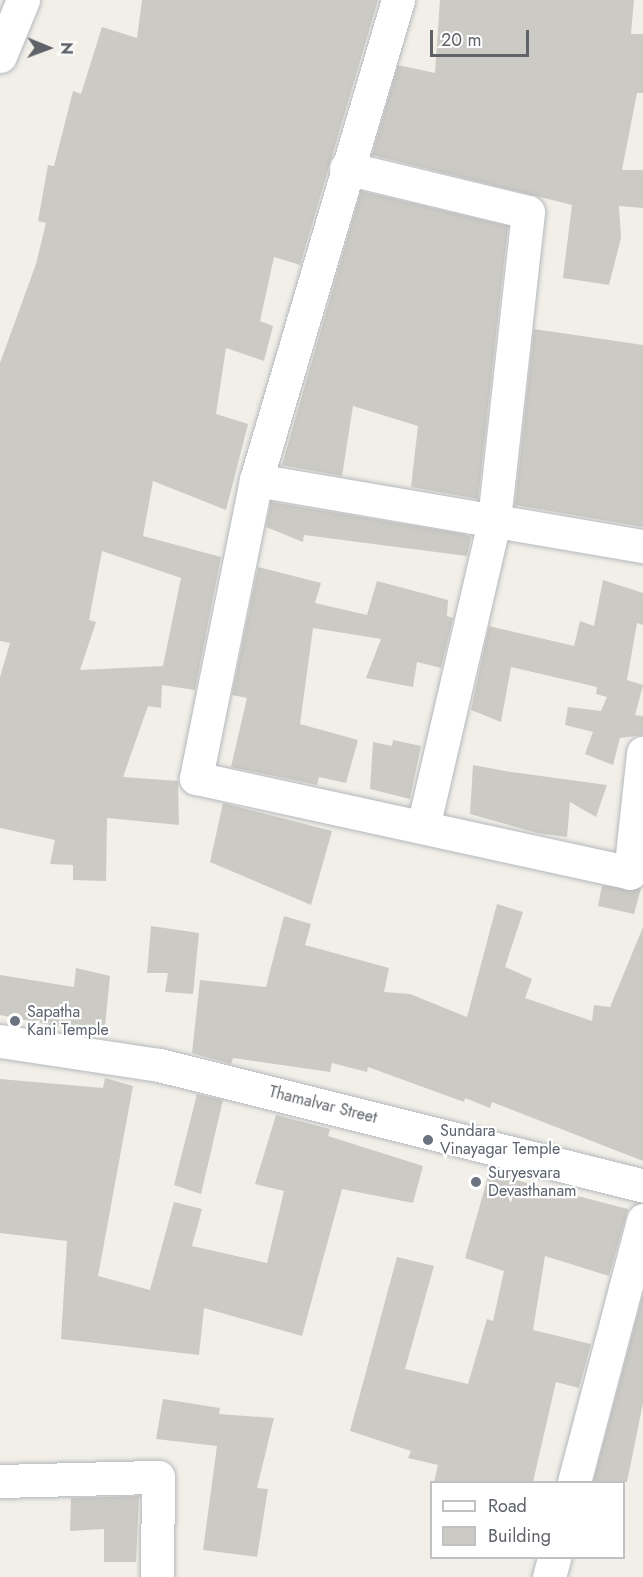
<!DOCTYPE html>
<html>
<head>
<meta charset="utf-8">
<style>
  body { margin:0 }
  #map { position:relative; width:643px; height:1577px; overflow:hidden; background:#f1efe8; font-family:Jost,sans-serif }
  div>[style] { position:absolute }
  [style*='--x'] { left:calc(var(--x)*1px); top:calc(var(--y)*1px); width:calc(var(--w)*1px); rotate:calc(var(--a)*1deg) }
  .building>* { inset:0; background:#cccac5 }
  .roads { filter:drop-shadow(0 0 2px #b5b8bc) drop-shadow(0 0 2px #b5b8bc) }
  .street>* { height:33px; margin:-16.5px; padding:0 16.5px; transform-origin:16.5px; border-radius:16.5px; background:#fff }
  .secondary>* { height:33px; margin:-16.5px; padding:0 16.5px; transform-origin:16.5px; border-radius:16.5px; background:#fff }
  .dots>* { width:16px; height:16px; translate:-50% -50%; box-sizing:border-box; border:3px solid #fff; border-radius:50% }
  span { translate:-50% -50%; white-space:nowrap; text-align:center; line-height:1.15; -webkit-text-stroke:4.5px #fff; paint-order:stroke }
  .worship-label { font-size:16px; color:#5b616d }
  .left { translate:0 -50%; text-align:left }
  .street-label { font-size:16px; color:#5f6368 }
  .legend { position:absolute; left:430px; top:1481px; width:195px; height:78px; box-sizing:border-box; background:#fff; border:2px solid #bfc1c3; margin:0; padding:8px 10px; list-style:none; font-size:18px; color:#5f6368 }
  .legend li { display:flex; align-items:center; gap:12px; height:30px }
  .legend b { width:30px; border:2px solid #bfc1c3 }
  .north { position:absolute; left:18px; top:18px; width:60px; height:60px; -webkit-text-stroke:4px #fff; paint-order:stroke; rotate:91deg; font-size:16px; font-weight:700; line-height:24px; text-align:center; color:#5f6368 }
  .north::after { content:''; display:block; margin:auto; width:21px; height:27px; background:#5f6368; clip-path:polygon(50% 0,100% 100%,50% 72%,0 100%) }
  .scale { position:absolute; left:430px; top:30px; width:99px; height:27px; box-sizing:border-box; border:3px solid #5f6368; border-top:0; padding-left:8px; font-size:18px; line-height:21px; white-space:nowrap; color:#5f6368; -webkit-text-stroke:4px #fff; paint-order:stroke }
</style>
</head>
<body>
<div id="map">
  <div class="building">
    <i style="clip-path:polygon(evenodd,142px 0,378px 0,300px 265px,274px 257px,260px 321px,273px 326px,264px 361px,226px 348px,216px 414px,248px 424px,226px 510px,153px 481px,143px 536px,221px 557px,195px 690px,162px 685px,161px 708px,148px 706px,123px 777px,178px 781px,179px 825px,107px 818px,106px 881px,73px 880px,73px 865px,50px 864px,55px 840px,0 828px,0 677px,10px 643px,0 641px,0 363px,36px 264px,46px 223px,38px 221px,48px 165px,54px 166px,73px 91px,81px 94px,102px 27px,137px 38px,142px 0,102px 551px,181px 578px,163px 666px,80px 670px,96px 622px,89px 620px,102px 551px)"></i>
    <i style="clip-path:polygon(440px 0,634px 0,631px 34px,643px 34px,643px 93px,637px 93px,622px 170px,643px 170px,643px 208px,619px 206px,621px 238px,609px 285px,563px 278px,572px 205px,372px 155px,398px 65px,435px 73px)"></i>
    <i style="clip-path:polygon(361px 191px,508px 226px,478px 499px,411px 487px,418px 426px,353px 406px,342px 476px,282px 465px)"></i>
    <i style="clip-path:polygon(534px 329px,643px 345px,643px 527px,515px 505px)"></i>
    <i style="clip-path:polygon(271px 502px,463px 534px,471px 537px,467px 556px,304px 535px,303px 542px,266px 527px)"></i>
    <i style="clip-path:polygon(258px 567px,321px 583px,315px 603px,367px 615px,377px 581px,448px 600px,447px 616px,453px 618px,441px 668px,417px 662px,413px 687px,366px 678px,381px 639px,313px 628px,300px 724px,358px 740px,346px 783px,319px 777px,317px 785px,231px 767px,247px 698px,232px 695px)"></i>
    <i style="clip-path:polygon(603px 580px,643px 593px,643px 625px,637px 623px,627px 680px,643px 685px,635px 715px,643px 716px,643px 735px,620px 738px,613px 765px,585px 754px,593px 732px,565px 725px,568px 707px,601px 711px,607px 697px,596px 694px,597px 687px,511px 667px,501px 722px,471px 710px,489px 626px,574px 646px,580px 621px,594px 626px)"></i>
    <i style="clip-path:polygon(393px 740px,421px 746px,410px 799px,370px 789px,373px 742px,392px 746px)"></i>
    <i style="clip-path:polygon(473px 765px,505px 771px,607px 785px,596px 817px,570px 802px,567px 837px,537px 833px,470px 814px)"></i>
    <i style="clip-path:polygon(223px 803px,332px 831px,311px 905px,210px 862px)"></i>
    <i style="clip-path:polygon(602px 886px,641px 888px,634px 914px,598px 906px)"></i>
    <i style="clip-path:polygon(497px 904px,523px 912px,505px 967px,532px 979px,525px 998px,592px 1021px,594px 1005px,610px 1007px,643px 927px,643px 1161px,492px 1102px,490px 1108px,465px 1098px,464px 1102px,368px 1067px,367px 1072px,332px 1063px,330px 1072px,233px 1058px,231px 1064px,192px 1053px,200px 980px,266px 987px,284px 916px,311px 924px,305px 945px,389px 968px,384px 992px,410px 994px,467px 1017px)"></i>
    <i style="clip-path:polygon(151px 926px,199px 933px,193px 994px,165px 992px,168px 973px,147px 973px)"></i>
    <i style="clip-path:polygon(76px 968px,110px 976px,104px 1036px,0 1015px,0 975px,74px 987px)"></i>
    <i style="clip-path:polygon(105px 1078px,133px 1086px,98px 1276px,150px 1290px,174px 1202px,202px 1209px,192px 1246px,267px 1263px,284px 1191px,255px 1184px,276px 1115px,330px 1129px,328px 1136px,423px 1166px,413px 1203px,342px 1189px,302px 1336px,204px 1308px,199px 1355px,61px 1339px,67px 1241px,0 1233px,0 1079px,103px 1088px)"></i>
    <i style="clip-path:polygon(197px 1094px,223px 1100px,201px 1194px,174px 1185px)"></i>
    <i style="clip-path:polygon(489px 1173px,628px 1209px,609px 1276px,545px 1256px,533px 1330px,591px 1344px,579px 1388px,556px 1382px,533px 1482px,434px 1482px,438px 1465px,408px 1458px,411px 1451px,350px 1431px,397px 1257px,434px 1266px,405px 1369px,468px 1384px,487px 1319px,493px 1321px,504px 1271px,465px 1258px)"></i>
    <i style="clip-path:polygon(643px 1294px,643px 1403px,627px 1482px,593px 1482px)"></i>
    <i style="clip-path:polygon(163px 1399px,220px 1408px,219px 1414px,274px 1418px,257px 1488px,268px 1489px,257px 1557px,203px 1550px,217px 1446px,156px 1439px)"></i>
    <i style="clip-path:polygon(139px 1496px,136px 1562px,104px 1562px,104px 1529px,70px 1531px,71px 1498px)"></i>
  </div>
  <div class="roads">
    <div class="street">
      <i style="--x:398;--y:0;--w:501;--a:106.48"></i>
      <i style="--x:256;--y:480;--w:304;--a:101.4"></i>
      <i style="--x:196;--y:778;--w:444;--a:12.3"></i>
      <i style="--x:630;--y:873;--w:121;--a:-83.8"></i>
      <i style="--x:346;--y:168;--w:187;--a:13.6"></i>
      <i style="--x:528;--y:212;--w:312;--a:96.3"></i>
      <i style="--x:494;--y:522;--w:310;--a:103.1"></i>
      <i style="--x:256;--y:480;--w:393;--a:9.7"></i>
      <i style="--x:0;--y:1481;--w:158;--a:-1.5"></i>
      <i style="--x:158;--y:1477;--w:100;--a:90.6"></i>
      <i style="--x:574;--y:1482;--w:271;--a:-75.2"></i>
      <i style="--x:549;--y:1577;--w:20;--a:-75"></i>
    </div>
    <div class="secondary">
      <i style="--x:0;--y:56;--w:61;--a:-67.7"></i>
      <i style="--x:0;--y:1041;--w:161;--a:8.6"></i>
      <i style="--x:159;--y:1065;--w:499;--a:14"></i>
    </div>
  </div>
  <div class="dots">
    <i style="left:15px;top:1021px;background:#6b7280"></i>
    <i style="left:428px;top:1140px;background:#6b7280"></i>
    <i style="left:476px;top:1182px;background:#6b7280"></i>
  </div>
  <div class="worship-label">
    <span class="left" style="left:27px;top:1021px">Sapatha<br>Kani Temple</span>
    <span class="left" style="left:440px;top:1140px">Sundara<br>Vinayagar Temple</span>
    <span class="left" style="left:488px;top:1182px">Suryesvara<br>Devasthanam</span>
  </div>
  <div class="street-label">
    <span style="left:323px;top:1105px;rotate:14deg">Thamalvar Street</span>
  </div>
  <ul class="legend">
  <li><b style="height:8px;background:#fff"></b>Road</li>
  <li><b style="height:16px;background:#cccac5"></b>Building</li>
  </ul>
  <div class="north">N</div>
  <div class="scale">20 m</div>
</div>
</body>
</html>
